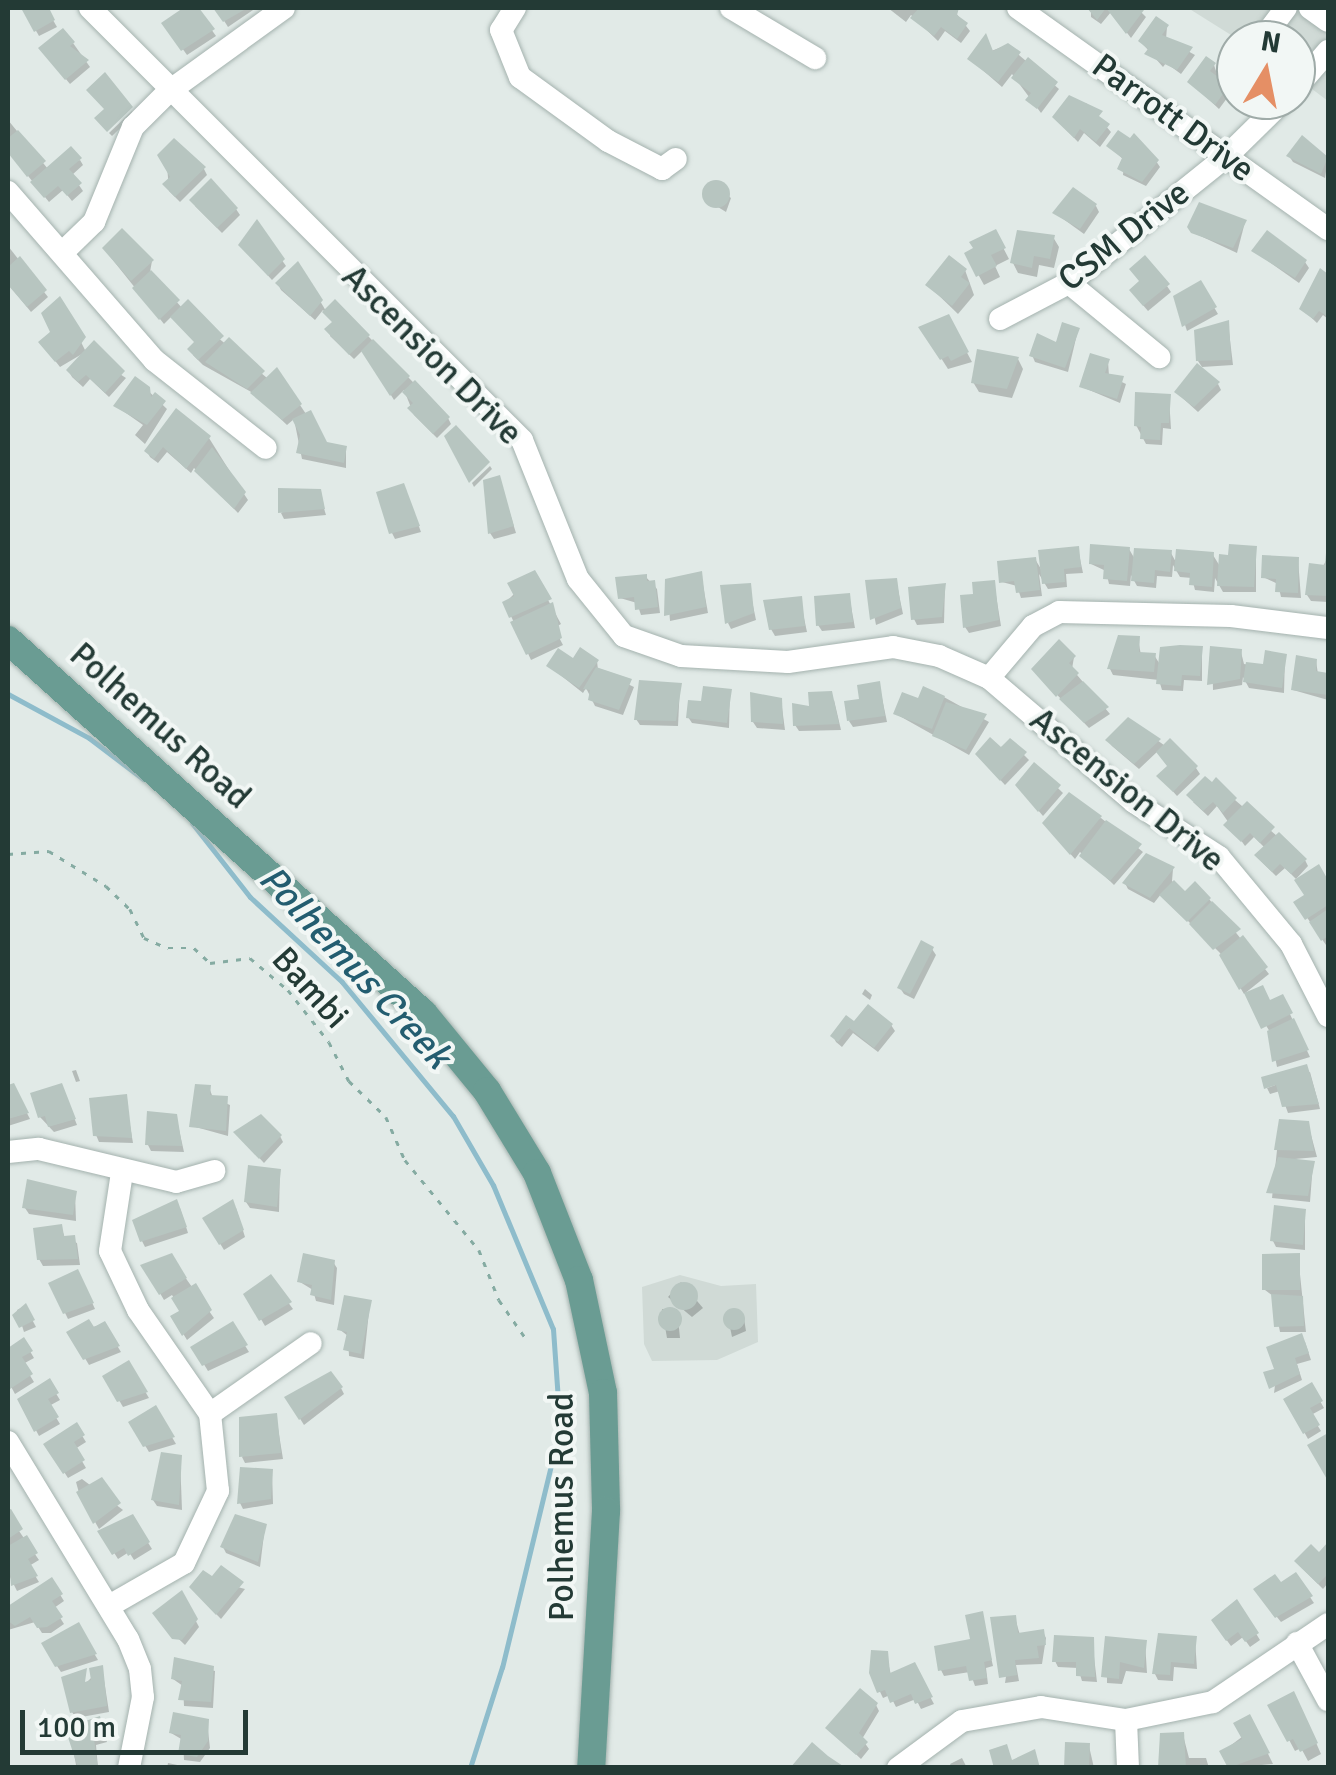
<!DOCTYPE html>
<html>
<head>
<meta charset="utf-8">
<style>
  body { margin:0 }
  #map { position:relative; width:1336px; height:1775px; overflow:hidden; background:#e1eae7; font-family:Signika,sans-serif }
  div>[style] { position:absolute }
  [style*='--x'] { left:calc(var(--x)*1px); top:calc(var(--y)*1px); width:calc(var(--w)*1px); rotate:calc(var(--a)*1deg) }
  .built>* { inset:0; background:#d0dad6 }
  .shadow>* { inset:0; background:#0003 }
  .stream>* { height:5px; margin:-2.5px; padding:0 2.5px; transform-origin:2.5px; border-radius:2.5px; background:#8ebccb }
  .building>* { inset:0; background:#b7c5c0 }
  .round { border-radius:50% }
  .path>* { height:2.5px; margin-top:-1.25px; transform-origin:0; background:repeating-linear-gradient(90deg,#85aba2 0 5px,transparent 0 13px) }
  .roads { filter:drop-shadow(0 0 2px #a4b2ae) drop-shadow(0 0 2px #a4b2ae) }
  .minor>* { height:22px; margin:-11px; padding:0 11px; transform-origin:11px; border-radius:11px; background:#fff }
  .major>* { height:28px; margin:-14px; padding:0 14px; transform-origin:14px; border-radius:14px; background:#6a9c93 }
  span { translate:-50% -50%; white-space:nowrap; text-align:center; line-height:1.15; -webkit-text-stroke:8px #f2f7f5; paint-order:stroke }
  .street-label { font-size:35px; color:#233a35 }
  .water-label { font-size:38px; color:#235d70; font-style:italic }
  .frame { position:absolute; inset:0; border:10px solid #233a35; pointer-events:none }
  .north { position:absolute; left:1216px; top:20px; width:100px; height:100px; box-sizing:border-box; background:#f2f7f5; border:2px solid #9faba8; border-radius:50%; rotate:10deg; font-size:28px; font-weight:700; line-height:40px; text-align:center; color:#233a35 }
  .north::after { content:''; display:block; margin:auto; width:35px; height:45px; background:#e58f65; clip-path:polygon(50% 0,100% 100%,50% 72%,0 100%) }
  .scale { position:absolute; left:20px; top:1710px; width:228px; height:45px; box-sizing:border-box; border:5px solid #233a35; border-top:0; padding-left:12px; font-size:30px; line-height:35px; white-space:nowrap; color:#233a35; -webkit-text-stroke:8px #f2f7f5; paint-order:stroke }
</style>
</head>
<body>
<div id="map">
  <div class="built">
    <i style="clip-path:polygon(1188px 8px,1328px 8px,1328px 101px,1296px 77px,1296px 40px,1239px 40px)"></i>
    <i style="clip-path:polygon(680px 1275px,721px 1286px,756px 1284px,758px 1342px,717px 1360px,652px 1361px,644px 1344px,642px 1287px)"></i>
  </div>
  <div class="shadow">
    <i style="clip-path:polygon(23px 8px,46px 8px,57px 27px,39px 36px)"></i>
    <i style="clip-path:polygon(188px 8px,196px 8px,216px 36px,187px 55px,165px 24px)"></i>
    <i style="clip-path:polygon(216px 8px,256px 8px,228px 27px)"></i>
    <i style="clip-path:polygon(888px 8px,952px 8px,970px 31px,961px 43px,945px 31px,938px 41px,911px 15px,906px 22px)"></i>
    <i style="clip-path:polygon(1091px 8px,1137px 8px,1146px 17px,1131px 38px,1111px 12px,1101px 24px,1091px 17px)"></i>
    <i style="clip-path:polygon(1167px 27px,1166px 39px,1195px 55px,1181px 74px,1166px 63px,1163px 67px,1141px 42px)"></i>
    <i style="clip-path:polygon(73px 43px,90px 67px,70px 84px,45px 54px)"></i>
    <i style="clip-path:polygon(1007px 45px,1059px 89px,1041px 113px,1012px 74px,1002px 87px,970px 59px)"></i>
    <i style="clip-path:polygon(1233px 60px,1236px 86px,1219px 109px,1190px 82px,1214px 65px,1219px 80px)"></i>
    <i style="clip-path:polygon(1086px 103px,1111px 132px,1100px 147px,1084px 133px,1078px 142px,1055px 118px)"></i>
    <i style="clip-path:polygon(132px 111px,134px 115px,112px 136px,109px 133px)"></i>
    <i style="clip-path:polygon(8px 120px,48px 169px,80px 160px,83px 165px,72px 175px,83px 191px,72px 201px,63px 190px,49px 202px,8px 151px)"></i>
    <i style="clip-path:polygon(1302px 138px,1328px 159px,1325px 178px,1293px 162px,1289px 156px)"></i>
    <i style="clip-path:polygon(1109px 146px,1156px 161px,1160px 167px,1146px 186px,1123px 175px,1124px 160px)"></i>
    <i style="clip-path:polygon(167px 165px,204px 169px,207px 175px,180px 202px,169px 191px)"></i>
    <i style="clip-path:polygon(712px 184px,731px 198px,726px 212px,705px 199px)"></i>
    <i style="clip-path:polygon(195px 206px,236px 209px,240px 215px,222px 233px)"></i>
    <i style="clip-path:polygon(1096px 206px,1099px 212px,1084px 234px,1055px 213px)"></i>
    <i style="clip-path:polygon(1245px 222px,1237px 253px,1194px 233px)"></i>
    <i style="clip-path:polygon(256px 223px,286px 266px,272px 280px,240px 245px)"></i>
    <i style="clip-path:polygon(995px 232px,1009px 259px,995px 266px,1000px 277px,984px 285px,967px 254px)"></i>
    <i style="clip-path:polygon(1053px 237px,1059px 247px,1054px 268px,1039px 265px,1037px 277px,1018px 273px,1013px 263px)"></i>
    <i style="clip-path:polygon(8px 246px,48px 297px,31px 312px,8px 284px)"></i>
    <i style="clip-path:polygon(1254px 251px,1305px 262px,1309px 268px,1299px 283px)"></i>
    <i style="clip-path:polygon(108px 254px,152px 261px,150px 272px,183px 309px,300px 405px,326px 444px,346px 448px,346px 468px,302px 459px,294px 419px,287px 425px,253px 393px,203px 365px,193px 355px,196px 343px,172px 316px,164px 324px)"></i>
    <i style="clip-path:polygon(298px 264px,326px 311px,368px 336px,448px 418px,451px 424px,437px 438px,414px 415px,404px 390px,394px 400px,363px 350px,354px 359px,330px 336px,334px 324px,323px 310px,315px 320px,281px 290px,278px 284px)"></i>
    <i style="clip-path:polygon(965px 270px,974px 295px,958px 314px,928px 285px)"></i>
    <i style="clip-path:polygon(1321px 272px,1328px 277px,1328px 319px,1323px 315px,1317px 323px,1302px 309px)"></i>
    <i style="clip-path:polygon(1200px 284px,1218px 314px,1187px 331px,1176px 297px)"></i>
    <i style="clip-path:polygon(1167px 286px,1171px 292px,1148px 311px,1136px 297px)"></i>
    <i style="clip-path:polygon(60px 300px,86px 352px,126px 378px,109px 397px,90px 379px,83px 387px,72px 377px,69px 371px,82px 354px,60px 367px,45px 348px)"></i>
    <i style="clip-path:polygon(948px 317px,972px 362px,948px 369px,922px 328px)"></i>
    <i style="clip-path:polygon(1228px 323px,1233px 365px,1202px 367px,1198px 361px)"></i>
    <i style="clip-path:polygon(1078px 330px,1068px 372px,1035px 362px,1032px 355px)"></i>
    <i style="clip-path:polygon(1018px 359px,1023px 369px,1012px 398px,979px 392px,973px 382px)"></i>
    <i style="clip-path:polygon(1108px 361px,1109px 376px,1126px 384px,1120px 403px,1082px 387px)"></i>
    <i style="clip-path:polygon(136px 379px,167px 409px,145px 444px,135px 435px,143px 425px,116px 406px)"></i>
    <i style="clip-path:polygon(1218px 384px,1221px 390px,1198px 412px,1177px 393px)"></i>
    <i style="clip-path:polygon(1169px 397px,1171px 429px,1163px 428px,1162px 445px,1146px 444px,1136px 425px)"></i>
    <i style="clip-path:polygon(176px 412px,209px 438px,244px 494px,248px 500px,238px 513px,194px 468px,191px 473px,167px 452px,158px 463px,150px 457px,147px 451px)"></i>
    <i style="clip-path:polygon(490px 466px,492px 469px,474px 487px,472px 483px)"></i>
    <i style="clip-path:polygon(499px 478px,516px 533px,494px 539px,490px 533px)"></i>
    <i style="clip-path:polygon(319px 492px,326px 515px,284px 519px,281px 513px)"></i>
    <i style="clip-path:polygon(406px 492px,421px 532px,395px 539px,392px 533px)"></i>
    <i style="clip-path:polygon(1256px 548px,1256px 592px,1223px 592px,1215px 578px,1214px 592px,1195px 590px,1192px 578px,1180px 577px,1173px 565px,1172px 577px,1157px 576px,1156px 588px,1137px 586px,1131px 575px,1130px 586px,1109px 584px,1106px 571px,1091px 564px,1129px 549px,1136px 561px,1171px 553px,1177px 564px,1213px 555px,1221px 568px)"></i>
    <i style="clip-path:polygon(1078px 549px,1083px 573px,1066px 574px,1067px 587px,1048px 589px,1039px 574px,1042px 596px,1021px 598px,1017px 586px,1002px 582px,1035px 559px,1044px 574px)"></i>
    <i style="clip-path:polygon(1328px 557px,1328px 602px,1311px 601px,1307px 595px)"></i>
    <i style="clip-path:polygon(1298px 559px,1301px 598px,1281px 597px,1278px 584px,1263px 577px)"></i>
    <i style="clip-path:polygon(534px 574px,561px 624px,554px 628px,563px 645px,531px 660px,505px 603px)"></i>
    <i style="clip-path:polygon(701px 574px,708px 613px,670px 621px,667px 581px)"></i>
    <i style="clip-path:polygon(645px 576px,657px 589px,660px 613px,641px 615px,637px 603px,620px 598px)"></i>
    <i style="clip-path:polygon(896px 580px,903px 614px,876px 625px,868px 582px)"></i>
    <i style="clip-path:polygon(994px 583px,1001px 626px,969px 633px,965px 627px)"></i>
    <i style="clip-path:polygon(749px 586px,756px 620px,731px 629px,728px 623px)"></i>
    <i style="clip-path:polygon(945px 586px,944px 623px,917px 625px,914px 619px)"></i>
    <i style="clip-path:polygon(849px 595px,855px 628px,822px 631px,818px 625px)"></i>
    <i style="clip-path:polygon(800px 599px,807px 632px,775px 636px,771px 629px)"></i>
    <i style="clip-path:polygon(1138px 639px,1141px 655px,1154px 655px,1161px 666px,1202px 649px,1202px 681px,1184px 680px,1183px 691px,1162px 690px,1159px 680px,1113px 675px,1110px 669px)"></i>
    <i style="clip-path:polygon(1212px 649px,1241px 652px,1244px 664px,1265px 667px,1285px 656px,1284px 693px,1249px 688px,1243px 677px,1242px 685px,1213px 690px)"></i>
    <i style="clip-path:polygon(1074px 657px,1072px 669px,1110px 714px,1089px 728px,1038px 675px)"></i>
    <i style="clip-path:polygon(597px 661px,598px 670px,634px 687px,623px 715px,595px 706px,586px 688px,583px 693px,549px 666px)"></i>
    <i style="clip-path:polygon(1316px 661px,1318px 674px,1328px 676px,1328px 700px,1293px 690px)"></i>
    <i style="clip-path:polygon(879px 684px,887px 722px,853px 727px,849px 721px)"></i>
    <i style="clip-path:polygon(680px 685px,678px 726px,640px 725px,636px 719px)"></i>
    <i style="clip-path:polygon(730px 692px,729px 728px,692px 723px,688px 717px,703px 703px)"></i>
    <i style="clip-path:polygon(942px 696px,989px 722px,969px 755px,896px 714px)"></i>
    <i style="clip-path:polygon(781px 700px,785px 730px,757px 728px,753px 722px)"></i>
    <i style="clip-path:polygon(834px 700px,841px 730px,799px 731px,795px 725px,811px 709px)"></i>
    <i style="clip-path:polygon(1129px 720px,1196px 768px,1200px 774px,1177px 796px,1160px 777px,1169px 767px,1158px 751px,1139px 769px,1112px 746px,1108px 741px)"></i>
    <i style="clip-path:polygon(1010px 741px,1029px 760px,1005px 785px,982px 760px)"></i>
    <i style="clip-path:polygon(1035px 766px,1063px 793px,1043px 816px,1022px 791px)"></i>
    <i style="clip-path:polygon(1235px 800px,1305px 860px,1308px 866px,1296px 879px,1285px 868px,1276px 876px,1261px 861px,1265px 848px,1254px 837px,1245px 846px,1217px 806px,1208px 816px,1193px 802px)"></i>
    <i style="clip-path:polygon(1101px 818px,1143px 852px,1114px 885px,1080px 852px,1075px 859px,1048px 829px)"></i>
    <i style="clip-path:polygon(1147px 856px,1173px 869px,1172px 881px,1185px 894px,1209px 899px,1269px 974px,1244px 994px,1220px 953px,1161px 894px,1154px 903px,1128px 889px,1125px 883px)"></i>
    <i style="clip-path:polygon(1318px 868px,1328px 890px,1326px 945px,1297px 903px,1307px 896px)"></i>
    <i style="clip-path:polygon(932px 949px,936px 955px,914px 999px,904px 994px,900px 988px)"></i>
    <i style="clip-path:polygon(865px 989px,872px 995px,870px 1000px,862px 994px)"></i>
    <i style="clip-path:polygon(1247px 994px,1269px 1003px,1282px 997px,1310px 1057px,1277px 1067px,1270px 1032px)"></i>
    <i style="clip-path:polygon(855px 1025px,891px 1025px,895px 1031px,878px 1052px,853px 1033px,842px 1047px,836px 1042px,833px 1036px)"></i>
    <i style="clip-path:polygon(76px 1070px,80px 1081px,76px 1082px,72px 1071px)"></i>
    <i style="clip-path:polygon(1310px 1072px,1320px 1109px,1288px 1113px,1280px 1091px,1270px 1094px,1267px 1088px)"></i>
    <i style="clip-path:polygon(13px 1086px,30px 1119px,8px 1126px,8px 1088px)"></i>
    <i style="clip-path:polygon(209px 1087px,213px 1098px,230px 1105px,228px 1136px,192px 1126px)"></i>
    <i style="clip-path:polygon(64px 1092px,77px 1125px,54px 1132px,40px 1117px)"></i>
    <i style="clip-path:polygon(125px 1096px,133px 1143px,99px 1142px,96px 1135px)"></i>
    <i style="clip-path:polygon(176px 1116px,184px 1152px,151px 1151px,148px 1145px)"></i>
    <i style="clip-path:polygon(1308px 1124px,1317px 1157px,1284px 1160px,1313px 1163px,1310px 1202px,1272px 1198px,1277px 1150px)"></i>
    <i style="clip-path:polygon(236px 1133px,280px 1136px,283px 1142px,264px 1163px)"></i>
    <i style="clip-path:polygon(280px 1172px,279px 1212px,250px 1208px,246px 1202px)"></i>
    <i style="clip-path:polygon(75px 1194px,76px 1221px,29px 1214px,25px 1208px)"></i>
    <i style="clip-path:polygon(180px 1208px,188px 1233px,145px 1247px,142px 1241px)"></i>
    <i style="clip-path:polygon(236px 1208px,245px 1237px,224px 1250px,205px 1219px)"></i>
    <i style="clip-path:polygon(1305px 1211px,1305px 1250px,1276px 1247px,1273px 1241px)"></i>
    <i style="clip-path:polygon(61px 1227px,65px 1238px,77px 1243px,80px 1265px,43px 1266px,39px 1259px)"></i>
    <i style="clip-path:polygon(1298px 1255px,1306px 1332px,1280px 1332px,1273px 1296px,1265px 1290px)"></i>
    <i style="clip-path:polygon(170px 1256px,214px 1318px,187px 1340px,173px 1317px,182px 1312px,172px 1295px,164px 1300px,144px 1266px)"></i>
    <i style="clip-path:polygon(333px 1262px,337px 1268px,334px 1305px,316px 1301px,313px 1290px,300px 1282px)"></i>
    <i style="clip-path:polygon(81px 1278px,95px 1309px,68px 1319px,51px 1284px)"></i>
    <i style="clip-path:polygon(270px 1278px,293px 1309px,265px 1326px,247px 1295px)"></i>
    <i style="clip-path:polygon(681px 1282px,703px 1308px,692px 1317px,668px 1297px)"></i>
    <i style="clip-path:polygon(370px 1302px,364px 1359px,349px 1356px,348px 1336px,339px 1329px)"></i>
    <i style="clip-path:polygon(25px 1306px,36px 1327px,24px 1332px,17px 1310px)"></i>
    <i style="clip-path:polygon(662px 1309px,677px 1309px,680px 1338px,667px 1338px)"></i>
    <i style="clip-path:polygon(727px 1313px,743px 1313px,746px 1331px,732px 1337px)"></i>
    <i style="clip-path:polygon(104px 1324px,121px 1352px,89px 1365px,70px 1333px)"></i>
    <i style="clip-path:polygon(232px 1325px,249px 1352px,208px 1371px,194px 1348px)"></i>
    <i style="clip-path:polygon(24px 1341px,34px 1358px,23px 1364px,34px 1382px,15px 1394px,8px 1381px,8px 1351px)"></i>
    <i style="clip-path:polygon(1305px 1342px,1311px 1360px,1297px 1364px,1302px 1380px,1274px 1393px,1277px 1370px)"></i>
    <i style="clip-path:polygon(128px 1363px,149px 1398px,123px 1407px,105px 1376px)"></i>
    <i style="clip-path:polygon(49px 1382px,60px 1400px,49px 1406px,60px 1424px,39px 1436px,20px 1400px)"></i>
    <i style="clip-path:polygon(1311px 1385px,1324px 1408px,1311px 1415px,1321px 1431px,1308px 1439px,1286px 1399px)"></i>
    <i style="clip-path:polygon(341px 1388px,344px 1394px,304px 1425px,287px 1398px)"></i>
    <i style="clip-path:polygon(155px 1408px,176px 1444px,149px 1452px,131px 1422px)"></i>
    <i style="clip-path:polygon(276px 1416px,283px 1459px,245px 1463px,242px 1457px)"></i>
    <i style="clip-path:polygon(76px 1426px,86px 1442px,75px 1449px,86px 1468px,68px 1478px,46px 1444px)"></i>
    <i style="clip-path:polygon(180px 1457px,182px 1510px,157px 1506px,153px 1500px)"></i>
    <i style="clip-path:polygon(272px 1472px,273px 1504px,243px 1509px,240px 1503px)"></i>
    <i style="clip-path:polygon(82px 1479px,123px 1510px,99px 1529px,79px 1493px,76px 1482px)"></i>
    <i style="clip-path:polygon(8px 1515px,39px 1560px,29px 1566px,39px 1582px,17px 1591px,8px 1573px)"></i>
    <i style="clip-path:polygon(132px 1517px,152px 1549px,134px 1560px,129px 1552px,118px 1559px,101px 1532px)"></i>
    <i style="clip-path:polygon(265px 1526px,260px 1567px,226px 1553px,223px 1547px)"></i>
    <i style="clip-path:polygon(1328px 1546px,1328px 1583px,1323px 1589px,1301px 1567px)"></i>
    <i style="clip-path:polygon(1295px 1575px,1314px 1603px,1281px 1622px,1260px 1596px)"></i>
    <i style="clip-path:polygon(51px 1580px,64px 1601px,54px 1608px,64px 1624px,51px 1633px,42px 1633px,35px 1622px,8px 1630px,8px 1607px)"></i>
    <i style="clip-path:polygon(212px 1580px,245px 1589px,221px 1619px,196px 1593px)"></i>
    <i style="clip-path:polygon(181px 1593px,199px 1627px,185px 1645px,159px 1620px)"></i>
    <i style="clip-path:polygon(1237px 1603px,1260px 1640px,1250px 1647px,1243px 1637px,1231px 1646px,1217px 1627px)"></i>
    <i style="clip-path:polygon(981px 1614px,993px 1666px,986px 1668px,988px 1684px,975px 1686px,970px 1672px,944px 1676px,941px 1670px,973px 1641px)"></i>
    <i style="clip-path:polygon(1015px 1618px,1020px 1635px,1043px 1632px,1046px 1638px,1042px 1664px,1016px 1665px,1019px 1681px,1005px 1683px)"></i>
    <i style="clip-path:polygon(78px 1626px,98px 1660px,61px 1672px,57px 1666px)"></i>
    <i style="clip-path:polygon(1107px 1639px,1145px 1642px,1147px 1673px,1126px 1671px,1122px 1684px,1107px 1683px)"></i>
    <i style="clip-path:polygon(1195px 1639px,1197px 1669px,1174px 1667px,1173px 1681px,1158px 1680px,1155px 1674px)"></i>
    <i style="clip-path:polygon(1092px 1640px,1097px 1682px,1082px 1681px,1078px 1668px,1058px 1667px,1055px 1661px)"></i>
    <i style="clip-path:polygon(886px 1654px,891px 1675px,914px 1666px,934px 1704px,921px 1709px,916px 1699px,896px 1707px,890px 1695px,883px 1698px,871px 1673px)"></i>
    <i style="clip-path:polygon(176px 1660px,215px 1671px,213px 1708px,184px 1706px,183px 1686px,173px 1679px)"></i>
    <i style="clip-path:polygon(102px 1667px,109px 1712px,76px 1718px,72px 1712px,85px 1684px)"></i>
    <i style="clip-path:polygon(1299px 1704px,1321px 1754px,1308px 1761px,1301px 1748px,1295px 1751px,1271px 1706px)"></i>
    <i style="clip-path:polygon(876px 1705px,879px 1711px,862px 1739px,869px 1749px,861px 1759px,828px 1728px)"></i>
    <i style="clip-path:polygon(98px 1718px,107px 1742px,96px 1745px,98px 1768px,76px 1765px,69px 1726px)"></i>
    <i style="clip-path:polygon(207px 1722px,210px 1748px,200px 1762px,184px 1760px,183px 1740px,171px 1733px)"></i>
    <i style="clip-path:polygon(1255px 1727px,1273px 1764px,1231px 1768px,1222px 1752px)"></i>
    <i style="clip-path:polygon(1183px 1735px,1189px 1758px,1206px 1758px,1209px 1768px,1161px 1768px)"></i>
    <i style="clip-path:polygon(1089px 1746px,1094px 1768px,1067px 1768px)"></i>
    <i style="clip-path:polygon(962px 1758px,967px 1768px,952px 1768px,950px 1764px)"></i>
    <i style="clip-path:polygon(168px 1763px,191px 1768px,167px 1768px)"></i>
  </div>
  <div class="stream">
    <i style="--x:8;--y:694;--w:92;--a:28.5"></i>
    <i style="--x:89;--y:738;--w:68;--a:37.2"></i>
    <i style="--x:192;--y:823;--w:94;--a:51.9"></i>
    <i style="--x:250;--y:897;--w:125;--a:42.7"></i>
    <i style="--x:342;--y:982;--w:174;--a:50.4"></i>
    <i style="--x:453;--y:1116;--w:80;--a:59.9"></i>
    <i style="--x:493;--y:1185;--w:156;--a:67.4"></i>
    <i style="--x:553;--y:1329;--w:99;--a:86"></i>
    <i style="--x:560;--y:1428;--w:246;--a:103.6"></i>
    <i style="--x:502;--y:1667;--w:106;--a:107.6"></i>
  </div>
  <div class="building">
    <i style="clip-path:polygon(21px 8px,49px 8px,55px 20px,34px 32px)"></i>
    <i style="clip-path:polygon(183px 8px,199px 8px,215px 29px,181px 51px,161px 23px)"></i>
    <i style="clip-path:polygon(213px 8px,243px 8px,244px 10px,223px 22px)"></i>
    <i style="clip-path:polygon(919px 8px,959px 8px,957px 15px,968px 23px,957px 39px,941px 27px,934px 36px,910px 18px)"></i>
    <i style="clip-path:polygon(1087px 8px,1141px 8px,1144px 10px,1126px 34px,1106px 8px,1097px 20px)"></i>
    <i style="clip-path:polygon(1156px 16px,1169px 25px,1162px 35px,1193px 47px,1177px 70px,1144px 54px,1148px 49px,1138px 41px)"></i>
    <i style="clip-path:polygon(63px 28px,75px 42px,70px 46px,89px 60px,65px 80px,38px 48px)"></i>
    <i style="clip-path:polygon(986px 33px,993px 51px,1008px 43px,1021px 52px,998px 82px,967px 59px)"></i>
    <i style="clip-path:polygon(1206px 56px,1216px 63px,1210px 71px,1218px 77px,1236px 59px,1236px 76px,1215px 105px,1187px 82px)"></i>
    <i style="clip-path:polygon(1028px 57px,1058px 82px,1037px 109px,1025px 100px,1031px 93px,1011px 78px)"></i>
    <i style="clip-path:polygon(105px 72px,133px 107px,107px 132px,94px 118px,104px 109px,86px 90px)"></i>
    <i style="clip-path:polygon(1069px 95px,1103px 111px,1099px 116px,1110px 124px,1096px 142px,1080px 129px,1074px 138px,1052px 117px)"></i>
    <i style="clip-path:polygon(18px 130px,46px 161px,27px 177px,8px 153px,8px 138px)"></i>
    <i style="clip-path:polygon(1118px 130px,1130px 138px,1134px 133px,1159px 160px,1142px 182px,1117px 169px,1122px 158px,1106px 146px)"></i>
    <i style="clip-path:polygon(1302px 135px,1328px 157px,1321px 174px,1286px 156px)"></i>
    <i style="clip-path:polygon(174px 138px,206px 167px,175px 197px,162px 184px,170px 177px,157px 155px)"></i>
    <i style="clip-path:polygon(71px 146px,82px 158px,69px 169px,82px 183px,67px 196px,58px 186px,44px 198px,30px 182px)"></i>
    <i style="clip-path:polygon(211px 178px,238px 208px,217px 228px,189px 200px)"></i>
    <i class="round" style="left:702px;top:180px;width:28px;height:28px"></i>
    <i style="clip-path:polygon(1073px 187px,1097px 204px,1080px 229px,1052px 213px)"></i>
    <i style="clip-path:polygon(1199px 202px,1247px 220px,1233px 248px,1191px 233px,1187px 227px)"></i>
    <i style="clip-path:polygon(257px 219px,285px 259px,268px 276px,238px 245px)"></i>
    <i style="clip-path:polygon(122px 228px,154px 260px,131px 281px,102px 248px)"></i>
    <i style="clip-path:polygon(996px 229px,1006px 248px,991px 255px,997px 266px,976px 277px,964px 253px,973px 248px,969px 242px)"></i>
    <i style="clip-path:polygon(1017px 230px,1055px 235px,1050px 259px,1034px 256px,1032px 268px,1010px 263px)"></i>
    <i style="clip-path:polygon(1267px 230px,1307px 260px,1295px 278px,1251px 251px)"></i>
    <i style="clip-path:polygon(949px 255px,967px 269px,961px 277px,970px 283px,952px 306px,925px 285px)"></i>
    <i style="clip-path:polygon(1145px 255px,1170px 284px,1143px 306px,1129px 290px,1139px 281px,1129px 269px)"></i>
    <i style="clip-path:polygon(20px 256px,47px 290px,27px 307px,8px 285px,8px 267px)"></i>
    <i style="clip-path:polygon(298px 261px,323px 300px,310px 316px,275px 283px)"></i>
    <i style="clip-path:polygon(1320px 268px,1328px 274px,1328px 317px,1319px 311px,1313px 319px,1299px 309px)"></i>
    <i style="clip-path:polygon(151px 270px,180px 300px,159px 320px,132px 288px)"></i>
    <i style="clip-path:polygon(1201px 280px,1217px 307px,1182px 327px,1173px 296px)"></i>
    <i style="clip-path:polygon(60px 296px,86px 337px,73px 355px,69px 351px,55px 362px,38px 342px,50px 332px,41px 313px)"></i>
    <i style="clip-path:polygon(188px 299px,224px 336px,198px 360px,187px 349px,194px 342px,170px 317px)"></i>
    <i style="clip-path:polygon(335px 299px,370px 335px,349px 355px,324px 329px,332px 322px,322px 312px)"></i>
    <i style="clip-path:polygon(949px 314px,969px 352px,951px 361px,948px 356px,940px 360px,918px 327px)"></i>
    <i style="clip-path:polygon(1229px 320px,1231px 360px,1196px 361px,1194px 330px)"></i>
    <i style="clip-path:polygon(1062px 322px,1080px 328px,1065px 368px,1029px 356px,1037px 333px,1056px 342px)"></i>
    <i style="clip-path:polygon(229px 337px,265px 371px,247px 389px,205px 362px)"></i>
    <i style="clip-path:polygon(373px 339px,410px 376px,390px 396px,361px 351px)"></i>
    <i style="clip-path:polygon(94px 340px,125px 371px,105px 393px,86px 375px,78px 382px,66px 370px)"></i>
    <i style="clip-path:polygon(977px 349px,1019px 357px,1007px 389px,971px 383px)"></i>
    <i style="clip-path:polygon(1090px 353px,1110px 359px,1105px 373px,1124px 376px,1117px 399px,1079px 387px)"></i>
    <i style="clip-path:polygon(1197px 363px,1220px 382px,1194px 407px,1174px 392px)"></i>
    <i style="clip-path:polygon(277px 367px,302px 404px,282px 420px,250px 393px)"></i>
    <i style="clip-path:polygon(135px 376px,150px 387px,151px 397px,155px 392px,166px 401px,147px 425px,113px 406px)"></i>
    <i style="clip-path:polygon(415px 380px,450px 417px,433px 434px,407px 408px,413px 403px,402px 392px)"></i>
    <i style="clip-path:polygon(1135px 392px,1171px 394px,1169px 423px,1161px 423px,1160px 440px,1140px 439px,1141px 427px,1134px 426px)"></i>
    <i style="clip-path:polygon(176px 408px,211px 436px,186px 469px,163px 447px,154px 459px,144px 451px)"></i>
    <i style="clip-path:polygon(311px 410px,327px 442px,347px 446px,344px 463px,296px 453px,300px 435px,292px 419px)"></i>
    <i style="clip-path:polygon(456px 425px,490px 462px,469px 483px,444px 436px)"></i>
    <i style="clip-path:polygon(212px 447px,246px 492px,234px 509px,194px 471px)"></i>
    <i style="clip-path:polygon(500px 475px,514px 526px,488px 534px,483px 480px)"></i>
    <i style="clip-path:polygon(404px 483px,420px 526px,389px 534px,376px 492px)"></i>
    <i style="clip-path:polygon(278px 488px,321px 489px,325px 509px,278px 513px)"></i>
    <i style="clip-path:polygon(1090px 544px,1130px 547px,1127px 581px,1103px 579px,1104px 565px,1089px 564px)"></i>
    <i style="clip-path:polygon(1229px 544px,1257px 546px,1254px 587px,1217px 586px,1219px 554px,1228px 555px)"></i>
    <i style="clip-path:polygon(1079px 546px,1081px 567px,1064px 569px,1065px 582px,1042px 584px,1038px 550px)"></i>
    <i style="clip-path:polygon(1134px 548px,1172px 550px,1170px 572px,1155px 570px,1154px 583px,1131px 581px)"></i>
    <i style="clip-path:polygon(1176px 549px,1214px 552px,1212px 587px,1189px 585px,1190px 573px,1174px 571px)"></i>
    <i style="clip-path:polygon(1326px 553px,1328px 596px,1305px 595px,1309px 563px,1325px 565px)"></i>
    <i style="clip-path:polygon(1262px 555px,1299px 557px,1298px 593px,1275px 592px,1276px 579px,1261px 578px)"></i>
    <i style="clip-path:polygon(1036px 557px,1040px 590px,1016px 593px,1014px 581px,999px 583px,997px 561px)"></i>
    <i style="clip-path:polygon(535px 570px,552px 599px,509px 618px,502px 602px,514px 596px,507px 583px)"></i>
    <i style="clip-path:polygon(702px 571px,706px 607px,664px 616px,665px 579px)"></i>
    <i style="clip-path:polygon(647px 574px,647px 581px,655px 580px,658px 607px,635px 610px,634px 597px,618px 599px,615px 577px)"></i>
    <i style="clip-path:polygon(897px 578px,901px 608px,870px 620px,865px 580px)"></i>
    <i style="clip-path:polygon(995px 580px,999px 620px,963px 628px,960px 595px,973px 594px,972px 582px)"></i>
    <i style="clip-path:polygon(751px 583px,754px 613px,725px 624px,720px 585px)"></i>
    <i style="clip-path:polygon(946px 583px,942px 617px,911px 620px,908px 587px)"></i>
    <i style="clip-path:polygon(850px 593px,853px 622px,816px 626px,814px 596px)"></i>
    <i style="clip-path:polygon(802px 596px,805px 626px,769px 630px,763px 600px)"></i>
    <i style="clip-path:polygon(553px 602px,562px 638px,526px 655px,510px 622px)"></i>
    <i style="clip-path:polygon(1118px 635px,1140px 636px,1139px 652px,1156px 653px,1154px 672px,1107px 669px)"></i>
    <i style="clip-path:polygon(1059px 639px,1076px 656px,1069px 663px,1079px 673px,1056px 697px,1031px 669px)"></i>
    <i style="clip-path:polygon(1180px 645px,1203px 646px,1200px 676px,1182px 675px,1181px 686px,1156px 684px,1160px 647px)"></i>
    <i style="clip-path:polygon(1210px 646px,1242px 649px,1240px 679px,1207px 685px)"></i>
    <i style="clip-path:polygon(580px 647px,599px 660px,579px 688px,546px 666px,558px 648px,573px 658px)"></i>
    <i style="clip-path:polygon(1265px 650px,1287px 654px,1282px 688px,1243px 682px,1246px 662px,1263px 664px)"></i>
    <i style="clip-path:polygon(1296px 655px,1317px 659px,1316px 671px,1328px 673px,1328px 695px,1291px 690px)"></i>
    <i style="clip-path:polygon(596px 667px,632px 679px,619px 710px,588px 700px,590px 690px,583px 689px)"></i>
    <i style="clip-path:polygon(639px 680px,682px 683px,676px 721px,634px 720px)"></i>
    <i style="clip-path:polygon(880px 681px,885px 716px,847px 721px,844px 701px,859px 699px,857px 685px)"></i>
    <i style="clip-path:polygon(1083px 681px,1109px 707px,1084px 723px,1059px 699px)"></i>
    <i style="clip-path:polygon(703px 686px,732px 689px,727px 723px,686px 718px,688px 700px,701px 701px)"></i>
    <i style="clip-path:polygon(923px 686px,945px 696px,932px 729px,893px 714px,902px 692px,918px 698px)"></i>
    <i style="clip-path:polygon(832px 691px,839px 724px,793px 726px,792px 703px,809px 706px,808px 692px)"></i>
    <i style="clip-path:polygon(750px 692px,782px 698px,783px 724px,751px 722px)"></i>
    <i style="clip-path:polygon(946px 702px,987px 714px,966px 750px,932px 736px)"></i>
    <i style="clip-path:polygon(1128px 717px,1161px 739px,1134px 764px,1105px 740px)"></i>
    <i style="clip-path:polygon(990px 737px,1001px 747px,1010px 738px,1027px 752px,1000px 781px,975px 754px)"></i>
    <i style="clip-path:polygon(1170px 738px,1198px 766px,1173px 792px,1156px 776px,1167px 766px,1156px 752px)"></i>
    <i style="clip-path:polygon(1034px 762px,1061px 785px,1038px 812px,1015px 785px)"></i>
    <i style="clip-path:polygon(1205px 776px,1212px 782px,1216px 777px,1237px 798px,1223px 813px,1213px 802px,1203px 811px,1186px 795px)"></i>
    <i style="clip-path:polygon(1069px 792px,1102px 816px,1070px 855px,1042px 823px)"></i>
    <i style="clip-path:polygon(1247px 801px,1275px 827px,1260px 843px,1250px 833px,1241px 842px,1223px 825px)"></i>
    <i style="clip-path:polygon(1106px 820px,1142px 844px,1110px 881px,1079px 856px)"></i>
    <i style="clip-path:polygon(1279px 832px,1307px 859px,1291px 874px,1280px 864px,1272px 872px,1254px 855px)"></i>
    <i style="clip-path:polygon(1146px 853px,1175px 867px,1150px 898px,1122px 883px)"></i>
    <i style="clip-path:polygon(1319px 864px,1328px 880px,1328px 905px,1305px 920px,1293px 902px,1304px 895px,1294px 880px)"></i>
    <i style="clip-path:polygon(1174px 880px,1185px 891px,1195px 881px,1211px 898px,1187px 922px,1159px 895px)"></i>
    <i style="clip-path:polygon(1212px 901px,1241px 929px,1213px 950px,1189px 924px)"></i>
    <i style="clip-path:polygon(1328px 909px,1328px 936px,1321px 941px,1309px 922px)"></i>
    <i style="clip-path:polygon(1243px 935px,1268px 967px,1239px 990px,1219px 955px)"></i>
    <i style="clip-path:polygon(921px 940px,934px 947px,910px 994px,897px 988px)"></i>
    <i style="clip-path:polygon(1263px 985px,1270px 1000px,1283px 994px,1293px 1013px,1261px 1029px,1244px 993px)"></i>
    <i style="clip-path:polygon(868px 1004px,893px 1024px,874px 1048px,849px 1028px,838px 1042px,830px 1036px,846px 1015px,854px 1021px)"></i>
    <i style="clip-path:polygon(1294px 1018px,1309px 1050px,1272px 1062px,1267px 1031px)"></i>
    <i style="clip-path:polygon(1307px 1064px,1319px 1104px,1282px 1107px,1276px 1085px,1264px 1089px,1261px 1077px)"></i>
    <i style="clip-path:polygon(14px 1083px,29px 1113px,8px 1119px,8px 1085px)"></i>
    <i style="clip-path:polygon(62px 1083px,76px 1119px,48px 1127px,45px 1116px,38px 1118px,30px 1093px)"></i>
    <i style="clip-path:polygon(195px 1084px,211px 1085px,210px 1095px,228px 1096px,226px 1131px,189px 1127px)"></i>
    <i style="clip-path:polygon(127px 1094px,132px 1138px,93px 1136px,89px 1098px)"></i>
    <i style="clip-path:polygon(147px 1111px,177px 1114px,182px 1146px,145px 1145px)"></i>
    <i style="clip-path:polygon(261px 1114px,282px 1135px,259px 1159px,233px 1132px)"></i>
    <i style="clip-path:polygon(1279px 1119px,1309px 1121px,1314px 1151px,1274px 1150px)"></i>
    <i style="clip-path:polygon(1278px 1157px,1315px 1161px,1308px 1196px,1266px 1193px)"></i>
    <i style="clip-path:polygon(248px 1165px,281px 1169px,277px 1207px,244px 1202px)"></i>
    <i style="clip-path:polygon(27px 1179px,77px 1191px,73px 1215px,22px 1208px)"></i>
    <i style="clip-path:polygon(177px 1199px,187px 1227px,140px 1242px,132px 1220px)"></i>
    <i style="clip-path:polygon(233px 1199px,244px 1230px,219px 1245px,202px 1218px)"></i>
    <i style="clip-path:polygon(1274px 1205px,1306px 1209px,1303px 1245px,1270px 1241px)"></i>
    <i style="clip-path:polygon(62px 1224px,64px 1236px,75px 1235px,78px 1259px,37px 1260px,33px 1228px)"></i>
    <i style="clip-path:polygon(172px 1253px,187px 1278px,159px 1295px,140px 1265px)"></i>
    <i style="clip-path:polygon(303px 1253px,335px 1260px,331px 1300px,310px 1295px,312px 1285px,297px 1282px)"></i>
    <i style="clip-path:polygon(1300px 1253px,1300px 1290px,1262px 1290px,1262px 1254px)"></i>
    <i style="clip-path:polygon(78px 1269px,94px 1303px,63px 1314px,48px 1283px)"></i>
    <i style="clip-path:polygon(271px 1274px,292px 1302px,259px 1321px,243px 1294px)"></i>
    <i class="round" style="left:670px;top:1282px;width:28px;height:28px"></i>
    <i style="clip-path:polygon(196px 1283px,212px 1310px,182px 1336px,170px 1316px,179px 1311px,171px 1298px)"></i>
    <i style="clip-path:polygon(1271px 1294px,1303px 1296px,1304px 1326px,1274px 1327px)"></i>
    <i style="clip-path:polygon(344px 1295px,372px 1300px,361px 1354px,343px 1350px,347px 1332px,337px 1330px)"></i>
    <i style="clip-path:polygon(26px 1303px,35px 1320px,19px 1328px,12px 1315px)"></i>
    <i class="round" style="left:658px;top:1307px;width:24px;height:24px"></i>
    <i class="round" style="left:723px;top:1308px;width:22px;height:22px"></i>
    <i style="clip-path:polygon(89px 1319px,94px 1327px,105px 1321px,120px 1346px,83px 1360px,66px 1332px)"></i>
    <i style="clip-path:polygon(233px 1321px,248px 1345px,202px 1366px,190px 1347px)"></i>
    <i style="clip-path:polygon(1302px 1333px,1309px 1353px,1295px 1358px,1300px 1374px,1269px 1389px,1263px 1372px,1274px 1369px,1266px 1347px)"></i>
    <i style="clip-path:polygon(24px 1337px,33px 1351px,22px 1357px,33px 1374px,10px 1389px,8px 1348px)"></i>
    <i style="clip-path:polygon(129px 1360px,148px 1392px,117px 1402px,102px 1376px)"></i>
    <i style="clip-path:polygon(331px 1371px,343px 1387px,299px 1420px,284px 1397px)"></i>
    <i style="clip-path:polygon(50px 1378px,59px 1393px,48px 1399px,59px 1417px,34px 1432px,17px 1399px)"></i>
    <i style="clip-path:polygon(1312px 1382px,1323px 1401px,1310px 1408px,1320px 1425px,1303px 1434px,1283px 1399px)"></i>
    <i style="clip-path:polygon(156px 1405px,175px 1437px,143px 1447px,128px 1422px)"></i>
    <i style="clip-path:polygon(277px 1413px,281px 1453px,239px 1457px,239px 1417px)"></i>
    <i style="clip-path:polygon(77px 1422px,85px 1435px,74px 1442px,85px 1460px,63px 1474px,43px 1444px)"></i>
    <i style="clip-path:polygon(1328px 1433px,1328px 1481px,1307px 1445px)"></i>
    <i style="clip-path:polygon(161px 1452px,182px 1455px,179px 1505px,151px 1500px)"></i>
    <i style="clip-path:polygon(240px 1467px,273px 1469px,271px 1499px,237px 1504px)"></i>
    <i style="clip-path:polygon(102px 1477px,121px 1503px,93px 1524px,76px 1492px)"></i>
    <i style="clip-path:polygon(11px 1509px,23px 1529px,8px 1539px,8px 1510px)"></i>
    <i style="clip-path:polygon(133px 1514px,150px 1542px,128px 1556px,124px 1548px,112px 1555px,97px 1531px)"></i>
    <i style="clip-path:polygon(235px 1514px,267px 1524px,258px 1562px,220px 1547px)"></i>
    <i style="clip-path:polygon(27px 1535px,38px 1553px,28px 1559px,38px 1576px,11px 1586px,8px 1546px)"></i>
    <i style="clip-path:polygon(1328px 1542px,1328px 1574px,1318px 1584px,1294px 1561px,1311px 1544px,1319px 1552px)"></i>
    <i style="clip-path:polygon(221px 1565px,244px 1582px,216px 1615px,189px 1587px,203px 1570px,212px 1576px)"></i>
    <i style="clip-path:polygon(1296px 1572px,1313px 1596px,1275px 1618px,1253px 1589px,1275px 1574px,1281px 1582px)"></i>
    <i style="clip-path:polygon(52px 1577px,63px 1594px,52px 1601px,63px 1617px,47px 1627px,37px 1628px,30px 1617px,15px 1626px,8px 1621px,8px 1606px)"></i>
    <i style="clip-path:polygon(182px 1590px,198px 1619px,182px 1640px,172px 1639px,152px 1613px)"></i>
    <i style="clip-path:polygon(1237px 1599px,1259px 1633px,1245px 1642px,1238px 1632px,1226px 1641px,1211px 1620px)"></i>
    <i style="clip-path:polygon(983px 1611px,992px 1660px,984px 1662px,987px 1678px,969px 1681px,966px 1666px,938px 1671px,934px 1646px,970px 1639px,965px 1615px)"></i>
    <i style="clip-path:polygon(1016px 1615px,1018px 1633px,1044px 1629px,1046px 1645px,1037px 1646px,1039px 1658px,1015px 1660px,1017px 1675px,999px 1678px,990px 1617px)"></i>
    <i style="clip-path:polygon(79px 1622px,97px 1654px,55px 1667px,41px 1643px)"></i>
    <i style="clip-path:polygon(1158px 1633px,1197px 1636px,1194px 1664px,1171px 1662px,1170px 1675px,1152px 1674px)"></i>
    <i style="clip-path:polygon(1054px 1635px,1094px 1637px,1095px 1677px,1076px 1676px,1076px 1662px,1052px 1662px)"></i>
    <i style="clip-path:polygon(1105px 1636px,1147px 1640px,1144px 1668px,1120px 1662px,1119px 1679px,1101px 1677px)"></i>
    <i style="clip-path:polygon(871px 1650px,888px 1651px,890px 1673px,915px 1662px,933px 1697px,915px 1704px,911px 1694px,890px 1703px,885px 1690px,877px 1693px,869px 1673px)"></i>
    <i style="clip-path:polygon(174px 1657px,214px 1666px,211px 1702px,178px 1700px,182px 1681px,171px 1679px)"></i>
    <i style="clip-path:polygon(103px 1665px,107px 1706px,70px 1713px,61px 1677px,87px 1668px,85px 1682px,91px 1680px,89px 1668px)"></i>
    <i style="clip-path:polygon(860px 1688px,878px 1703px,859px 1733px,868px 1742px,856px 1755px,825px 1728px)"></i>
    <i style="clip-path:polygon(1294px 1691px,1318px 1743px,1300px 1752px,1293px 1739px,1287px 1742px,1267px 1705px)"></i>
    <i style="clip-path:polygon(173px 1712px,209px 1719px,208px 1741px,197px 1757px,178px 1754px,181px 1735px,169px 1733px)"></i>
    <i style="clip-path:polygon(1250px 1714px,1270px 1753px,1228px 1768px,1219px 1751px,1242px 1739px,1233px 1723px)"></i>
    <i style="clip-path:polygon(100px 1716px,105px 1736px,94px 1739px,98px 1768px,78px 1768px,65px 1728px)"></i>
    <i style="clip-path:polygon(1184px 1732px,1186px 1768px,1158px 1768px,1160px 1733px)"></i>
    <i style="clip-path:polygon(812px 1742px,828px 1756px,846px 1768px,790px 1768px)"></i>
    <i style="clip-path:polygon(1065px 1742px,1090px 1743px,1089px 1768px,1064px 1768px)"></i>
    <i style="clip-path:polygon(1007px 1744px,1012px 1760px,1035px 1749px,1040px 1768px,994px 1768px,989px 1750px)"></i>
  </div>
  <div class="path">
    <i style="--x:8;--y:854;--w:41;--a:-4.2"></i>
    <i style="--x:49;--y:851;--w:67;--a:31.6"></i>
    <i style="--x:106;--y:886;--w:33;--a:44"></i>
    <i style="--x:130;--y:909;--w:32;--a:64"></i>
    <i style="--x:144;--y:938;--w:26;--a:23"></i>
    <i style="--x:168;--y:948;--w:26;--a:0"></i>
    <i style="--x:194;--y:948;--w:22;--a:43"></i>
    <i style="--x:210;--y:963;--w:40;--a:-7.1"></i>
    <i style="--x:250;--y:958;--w:50;--a:40.1"></i>
    <i style="--x:288;--y:990;--w:66;--a:51.7"></i>
    <i style="--x:329;--y:1042;--w:44;--a:62.9"></i>
    <i style="--x:349;--y:1081;--w:52;--a:44.2"></i>
    <i style="--x:386;--y:1117;--w:47;--a:66.2"></i>
    <i style="--x:405;--y:1160;--w:117;--a:50.6"></i>
    <i style="--x:479;--y:1250;--w:54;--a:68.2"></i>
    <i style="--x:499;--y:1300;--w:49;--a:55"></i>
  </div>
  <div class="roads">
    <div class="minor">
      <i style="--x:90;--y:8;--w:611;--a:45"></i>
      <i style="--x:522;--y:440;--w:150;--a:68.1"></i>
      <i style="--x:578;--y:579;--w:73;--a:51.1"></i>
      <i style="--x:624;--y:636;--w:60;--a:19.3"></i>
      <i style="--x:681;--y:656;--w:107;--a:3.2"></i>
      <i style="--x:788;--y:662;--w:106;--a:-8.1"></i>
      <i style="--x:893;--y:647;--w:47;--a:11.1"></i>
      <i style="--x:939;--y:656;--w:55;--a:23.7"></i>
      <i style="--x:989;--y:678;--w:191;--a:40.5"></i>
      <i style="--x:1134;--y:802;--w:101;--a:32.9"></i>
      <i style="--x:1219;--y:857;--w:113;--a:50.4"></i>
      <i style="--x:1291;--y:944;--w:81;--a:62.8"></i>
      <i style="--x:515;--y:8;--w:26;--a:122"></i>
      <i style="--x:501;--y:30;--w:51;--a:68"></i>
      <i style="--x:520;--y:77;--w:109;--a:36"></i>
      <i style="--x:608;--y:141;--w:61;--a:27.4"></i>
      <i style="--x:662;--y:169;--w:17;--a:-36"></i>
      <i style="--x:731;--y:8;--w:98;--a:30.8"></i>
      <i style="--x:1018;--y:8;--w:381;--a:35.5"></i>
      <i style="--x:1310;--y:8;--w:22;--a:36"></i>
      <i style="--x:1264;--y:37;--w:36;--a:-53"></i>
      <i style="--x:1296;--y:88;--w:49;--a:-49.1"></i>
      <i style="--x:8;--y:192;--w:223;--a:49"></i>
      <i style="--x:154;--y:360;--w:142;--a:38.2"></i>
      <i style="--x:62;--y:253;--w:45;--a:-44.1"></i>
      <i style="--x:94;--y:222;--w:103;--a:-67.7"></i>
      <i style="--x:133;--y:127;--w:49;--a:-45"></i>
      <i style="--x:168;--y:92;--w:143;--a:-35.9"></i>
      <i style="--x:1069;--y:283;--w:117;--a:39.4"></i>
      <i style="--x:1000;--y:319;--w:78;--a:-27.6"></i>
      <i style="--x:1069;--y:283;--w:203;--a:-38.8"></i>
      <i style="--x:1227;--y:156;--w:80;--a:-44.5"></i>
      <i style="--x:989;--y:678;--w:68;--a:-49.8"></i>
      <i style="--x:1033;--y:626;--w:30;--a:-28"></i>
      <i style="--x:1059;--y:612;--w:172;--a:1.3"></i>
      <i style="--x:1231;--y:616;--w:98;--a:7.1"></i>
      <i style="--x:8;--y:1152;--w:31;--a:-6"></i>
      <i style="--x:39;--y:1149;--w:141;--a:13.5"></i>
      <i style="--x:176;--y:1182;--w:40;--a:-16"></i>
      <i style="--x:210;--y:1414;--w:123;--a:-35.1"></i>
      <i style="--x:8;--y:1442;--w:231;--a:58.7"></i>
      <i style="--x:128;--y:1639;--w:32;--a:68"></i>
      <i style="--x:140;--y:1669;--w:28;--a:84"></i>
      <i style="--x:143;--y:1697;--w:72;--a:101.2"></i>
      <i style="--x:109;--y:1606;--w:86;--a:-29.8"></i>
      <i style="--x:184;--y:1563;--w:80;--a:-64.7"></i>
      <i style="--x:218;--y:1491;--w:77;--a:-95.9"></i>
      <i style="--x:210;--y:1414;--w:126;--a:-124.7"></i>
      <i style="--x:138;--y:1310;--w:65;--a:-115.4"></i>
      <i style="--x:110;--y:1251;--w:79;--a:-81.3"></i>
      <i style="--x:1297;--y:1643;--w:65;--a:61.5"></i>
      <i style="--x:1126;--y:1720;--w:48;--a:87.6"></i>
      <i style="--x:898;--y:1768;--w:79;--a:-36.3"></i>
      <i style="--x:962;--y:1721;--w:80;--a:-10"></i>
      <i style="--x:1041;--y:1707;--w:86;--a:8.7"></i>
      <i style="--x:1126;--y:1720;--w:89;--a:-11.7"></i>
      <i style="--x:1213;--y:1702;--w:139;--a:-34.1"></i>
    </div>
    <div class="major">
      <i style="--x:8;--y:640;--w:558;--a:41.95"></i>
      <i style="--x:423;--y:1013;--w:101;--a:50.6"></i>
      <i style="--x:487;--y:1091;--w:96;--a:58.6"></i>
      <i style="--x:537;--y:1173;--w:115;--a:68.6"></i>
      <i style="--x:579;--y:1280;--w:116;--a:78"></i>
      <i style="--x:603;--y:1393;--w:118;--a:88.5"></i>
      <i style="--x:606;--y:1511;--w:257;--a:93.3"></i>
    </div>
  </div>
  <div class="street-label">
    <span style="left:1173px;top:118px;rotate:36deg">Parrott Drive</span>
    <span style="left:1124px;top:236px;rotate:-38deg">CSM Drive</span>
    <span style="left:432px;top:355px;rotate:45deg">Ascension Drive</span>
    <span style="left:160px;top:726px;rotate:42deg">Polhemus Road</span>
    <span style="left:1127px;top:790px;rotate:39deg">Ascension Drive</span>
    <span style="left:310px;top:988px;rotate:48deg">Bambi</span>
    <span style="left:562px;top:1507px;rotate:-90deg">Polhemus Road</span>
  </div>
  <div class="water-label">
    <span style="left:355px;top:967px;rotate:47deg">Polhemus Creek</span>
  </div>
  <div class="frame"></div>
  <div class="north">N</div>
  <div class="scale">100 m</div>
</div>
</body>
</html>
